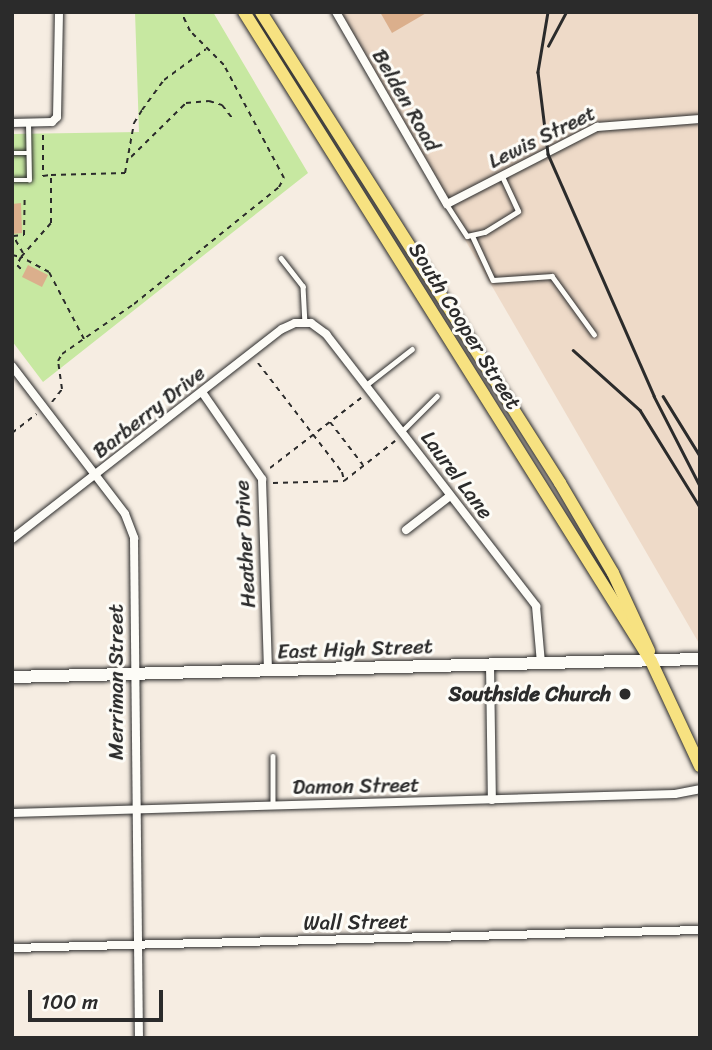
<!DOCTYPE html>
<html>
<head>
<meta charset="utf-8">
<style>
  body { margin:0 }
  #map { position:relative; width:712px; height:1050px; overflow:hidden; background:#f6ede2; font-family:Sriracha,sans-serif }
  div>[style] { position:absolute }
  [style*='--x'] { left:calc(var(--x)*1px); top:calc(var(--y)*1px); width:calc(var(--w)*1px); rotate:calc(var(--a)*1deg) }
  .built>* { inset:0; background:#eedac8 }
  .green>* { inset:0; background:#c7e8a1 }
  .building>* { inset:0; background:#dbaf8c }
  .path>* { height:2px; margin-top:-1px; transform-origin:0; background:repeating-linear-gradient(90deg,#2b2b2b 0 5px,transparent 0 10px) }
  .roads { filter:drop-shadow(0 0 2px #2b2b2b) drop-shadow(0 0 2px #2b2b2b) }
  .lane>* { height:4.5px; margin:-2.25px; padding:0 2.25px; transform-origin:2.25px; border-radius:2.25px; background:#fdfcf7 }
  .street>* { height:8px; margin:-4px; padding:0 4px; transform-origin:4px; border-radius:4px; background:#fdfcf7 }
  .secondary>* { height:12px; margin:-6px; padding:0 6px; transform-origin:6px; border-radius:6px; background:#fdfcf7 }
  .primary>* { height:12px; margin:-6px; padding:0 6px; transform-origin:6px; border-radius:6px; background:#f7e281 }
  .rail>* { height:2.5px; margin:-1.25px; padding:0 1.25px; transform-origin:1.25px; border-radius:1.25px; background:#2b2b2b }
  .dots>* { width:19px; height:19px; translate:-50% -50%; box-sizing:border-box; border:4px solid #fdfcf7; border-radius:50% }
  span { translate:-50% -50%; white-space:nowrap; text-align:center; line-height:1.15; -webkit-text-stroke:6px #fdfcf7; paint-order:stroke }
  .street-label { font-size:21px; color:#2b2b2b }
  .poi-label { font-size:21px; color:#2b2b2b; font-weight:700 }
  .right { translate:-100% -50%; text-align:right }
  .frame { position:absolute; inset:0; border:14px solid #2b2b2b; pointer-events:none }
  .scale { position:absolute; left:28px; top:990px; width:135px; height:32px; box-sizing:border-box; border:4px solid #2b2b2b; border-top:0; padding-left:9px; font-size:21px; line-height:24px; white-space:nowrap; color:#2b2b2b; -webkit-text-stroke:5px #fdfcf7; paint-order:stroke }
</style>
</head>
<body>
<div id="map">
  <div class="built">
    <i style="clip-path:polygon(333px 12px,700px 12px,700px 645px)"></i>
  </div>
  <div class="green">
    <i style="clip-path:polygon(135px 12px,213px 12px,308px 173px,43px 382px,12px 341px,12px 134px,139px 132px)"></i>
  </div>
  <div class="building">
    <i style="clip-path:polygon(380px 12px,428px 12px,392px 33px)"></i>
    <i style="clip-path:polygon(21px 203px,22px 233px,12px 234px,12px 204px)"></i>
    <i style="clip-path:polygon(28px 265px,48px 275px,42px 287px,22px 277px)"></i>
  </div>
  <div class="path">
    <i style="--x:43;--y:135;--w:41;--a:90"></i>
    <i style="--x:43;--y:176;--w:7;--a:-8"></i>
    <i style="--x:131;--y:157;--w:77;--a:-44.5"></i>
    <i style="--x:186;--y:103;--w:23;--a:-5"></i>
    <i style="--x:209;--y:101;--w:14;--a:17"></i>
    <i style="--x:222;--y:105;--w:16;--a:52"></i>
    <i style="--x:23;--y:253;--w:20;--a:-120"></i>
    <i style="--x:13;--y:236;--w:11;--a:-5"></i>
    <i style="--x:24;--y:235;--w:39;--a:-89"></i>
    <i style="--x:12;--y:255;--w:9;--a:13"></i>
    <i style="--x:21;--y:257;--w:9;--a:117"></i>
    <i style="--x:17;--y:265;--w:7;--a:45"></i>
    <i style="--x:84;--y:339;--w:76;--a:-117.6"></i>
    <i style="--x:49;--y:272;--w:32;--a:-152"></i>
    <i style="--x:21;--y:257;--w:45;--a:-48.6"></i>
    <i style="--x:51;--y:223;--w:48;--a:-90"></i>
    <i style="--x:51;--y:175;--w:74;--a:-1.5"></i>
    <i style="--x:125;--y:173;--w:51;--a:-79.8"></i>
    <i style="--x:134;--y:123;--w:15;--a:-58"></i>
    <i style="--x:142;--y:110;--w:37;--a:-54"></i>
    <i style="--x:164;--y:80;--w:52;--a:-36.4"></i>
    <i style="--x:258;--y:363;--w:138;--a:52.4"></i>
    <i style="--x:342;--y:472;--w:9;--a:77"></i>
    <i style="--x:52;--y:402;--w:16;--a:-52"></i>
    <i style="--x:62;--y:389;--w:28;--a:-98"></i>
    <i style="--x:58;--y:361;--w:8;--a:-60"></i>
    <i style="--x:62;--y:354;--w:88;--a:-34.8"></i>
    <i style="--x:134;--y:304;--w:186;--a:-38.9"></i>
    <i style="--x:279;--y:187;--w:10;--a:-61"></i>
    <i style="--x:284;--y:178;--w:128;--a:-118"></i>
    <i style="--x:224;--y:65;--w:48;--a:-135"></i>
    <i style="--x:190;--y:31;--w:21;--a:-115"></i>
    <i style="--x:330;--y:422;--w:54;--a:52.5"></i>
    <i style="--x:12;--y:433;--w:31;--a:-38"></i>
    <i style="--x:270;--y:468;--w:115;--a:-37.6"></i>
    <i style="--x:273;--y:483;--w:71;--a:-1.6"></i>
    <i style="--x:344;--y:481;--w:65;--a:-38.1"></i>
  </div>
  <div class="roads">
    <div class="lane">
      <i style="--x:12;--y:153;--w:16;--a:0"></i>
      <i style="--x:12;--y:180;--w:17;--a:0"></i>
      <i style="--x:29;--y:180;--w:57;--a:-91"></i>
      <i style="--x:447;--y:205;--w:37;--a:57"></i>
      <i style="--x:467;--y:236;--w:18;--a:-13"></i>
      <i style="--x:485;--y:232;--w:39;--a:-32"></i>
      <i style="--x:518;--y:211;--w:38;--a:-115"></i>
      <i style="--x:473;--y:237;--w:47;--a:65.1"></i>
      <i style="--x:493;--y:280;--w:59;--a:-3.9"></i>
      <i style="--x:552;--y:276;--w:72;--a:54.1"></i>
      <i style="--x:281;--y:258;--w:36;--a:52"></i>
      <i style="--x:303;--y:286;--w:36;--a:87"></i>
      <i style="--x:366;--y:385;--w:58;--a:-38"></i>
      <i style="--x:402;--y:431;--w:49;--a:-45"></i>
      <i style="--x:273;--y:756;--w:49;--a:90"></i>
    </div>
    <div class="street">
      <i style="--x:336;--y:12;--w:222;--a:60"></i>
      <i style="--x:447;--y:204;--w:169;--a:-27.2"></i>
      <i style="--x:597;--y:127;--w:103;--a:-4.4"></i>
      <i style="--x:12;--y:123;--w:40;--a:-1.4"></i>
      <i style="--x:52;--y:122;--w:7;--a:-45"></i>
      <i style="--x:57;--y:117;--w:105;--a:-88.9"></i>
      <i style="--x:12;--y:366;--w:186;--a:52.6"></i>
      <i style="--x:125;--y:514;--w:26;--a:69"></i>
      <i style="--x:134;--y:538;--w:500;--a:89.43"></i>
      <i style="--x:202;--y:392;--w:106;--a:55.4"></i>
      <i style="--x:262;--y:479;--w:191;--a:88.2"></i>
      <i style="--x:406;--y:530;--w:56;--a:-37.7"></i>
      <i style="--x:12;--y:539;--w:342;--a:-37.9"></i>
      <i style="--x:282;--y:329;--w:14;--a:-25"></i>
      <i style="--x:295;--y:323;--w:16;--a:0"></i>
      <i style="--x:311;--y:323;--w:19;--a:36"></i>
      <i style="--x:326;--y:334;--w:344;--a:52.3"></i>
      <i style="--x:536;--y:606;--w:57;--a:85"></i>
      <i style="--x:490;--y:664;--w:136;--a:89.2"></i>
      <i style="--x:12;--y:813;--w:663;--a:-1.64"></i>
      <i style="--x:675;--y:794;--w:25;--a:-11"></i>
      <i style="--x:12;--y:948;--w:688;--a:-1.5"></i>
    </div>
    <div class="secondary">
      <i style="--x:12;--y:677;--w:688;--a:-1.5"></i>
    </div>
    <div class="primary">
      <i style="--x:244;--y:12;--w:766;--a:57.91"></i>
      <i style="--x:651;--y:661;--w:116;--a:65"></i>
      <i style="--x:261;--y:12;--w:558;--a:57.59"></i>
      <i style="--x:560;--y:483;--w:104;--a:59.5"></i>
      <i style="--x:613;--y:573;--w:86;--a:65.2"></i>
    </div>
  </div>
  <div class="rail">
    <i style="--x:548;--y:12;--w:61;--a:99.5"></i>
    <i style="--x:538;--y:72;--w:83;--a:83"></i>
    <i style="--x:548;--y:154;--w:264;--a:66.3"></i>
    <i style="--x:654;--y:396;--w:101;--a:62.9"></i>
    <i style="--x:548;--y:46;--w:38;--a:-62"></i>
    <i style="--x:573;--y:350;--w:90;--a:41.8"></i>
    <i style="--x:640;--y:410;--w:114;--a:58.3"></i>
    <i style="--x:663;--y:396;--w:70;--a:58.3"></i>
  </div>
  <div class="dots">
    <i style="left:625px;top:694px;background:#2b2b2b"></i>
  </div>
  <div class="street-label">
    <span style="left:406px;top:100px;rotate:60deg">Belden Road</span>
    <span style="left:542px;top:137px;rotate:-26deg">Lewis Street</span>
    <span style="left:465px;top:326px;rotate:58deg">South Cooper Street</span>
    <span style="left:149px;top:412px;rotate:-38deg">Barberry Drive</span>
    <span style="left:457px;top:475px;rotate:53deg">Laurel Lane</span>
    <span style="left:245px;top:544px;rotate:-93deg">Heather Drive</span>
    <span style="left:355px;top:649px;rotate:-2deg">East High Street</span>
    <span style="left:116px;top:682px;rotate:-90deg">Merriman Street</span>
    <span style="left:356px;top:786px;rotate:-1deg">Damon Street</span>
    <span style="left:356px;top:922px;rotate:-1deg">Wall Street</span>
  </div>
  <div class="poi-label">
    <span class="right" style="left:611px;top:694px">Southside Church</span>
  </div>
  <div class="frame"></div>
  <div class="scale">100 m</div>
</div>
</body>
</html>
